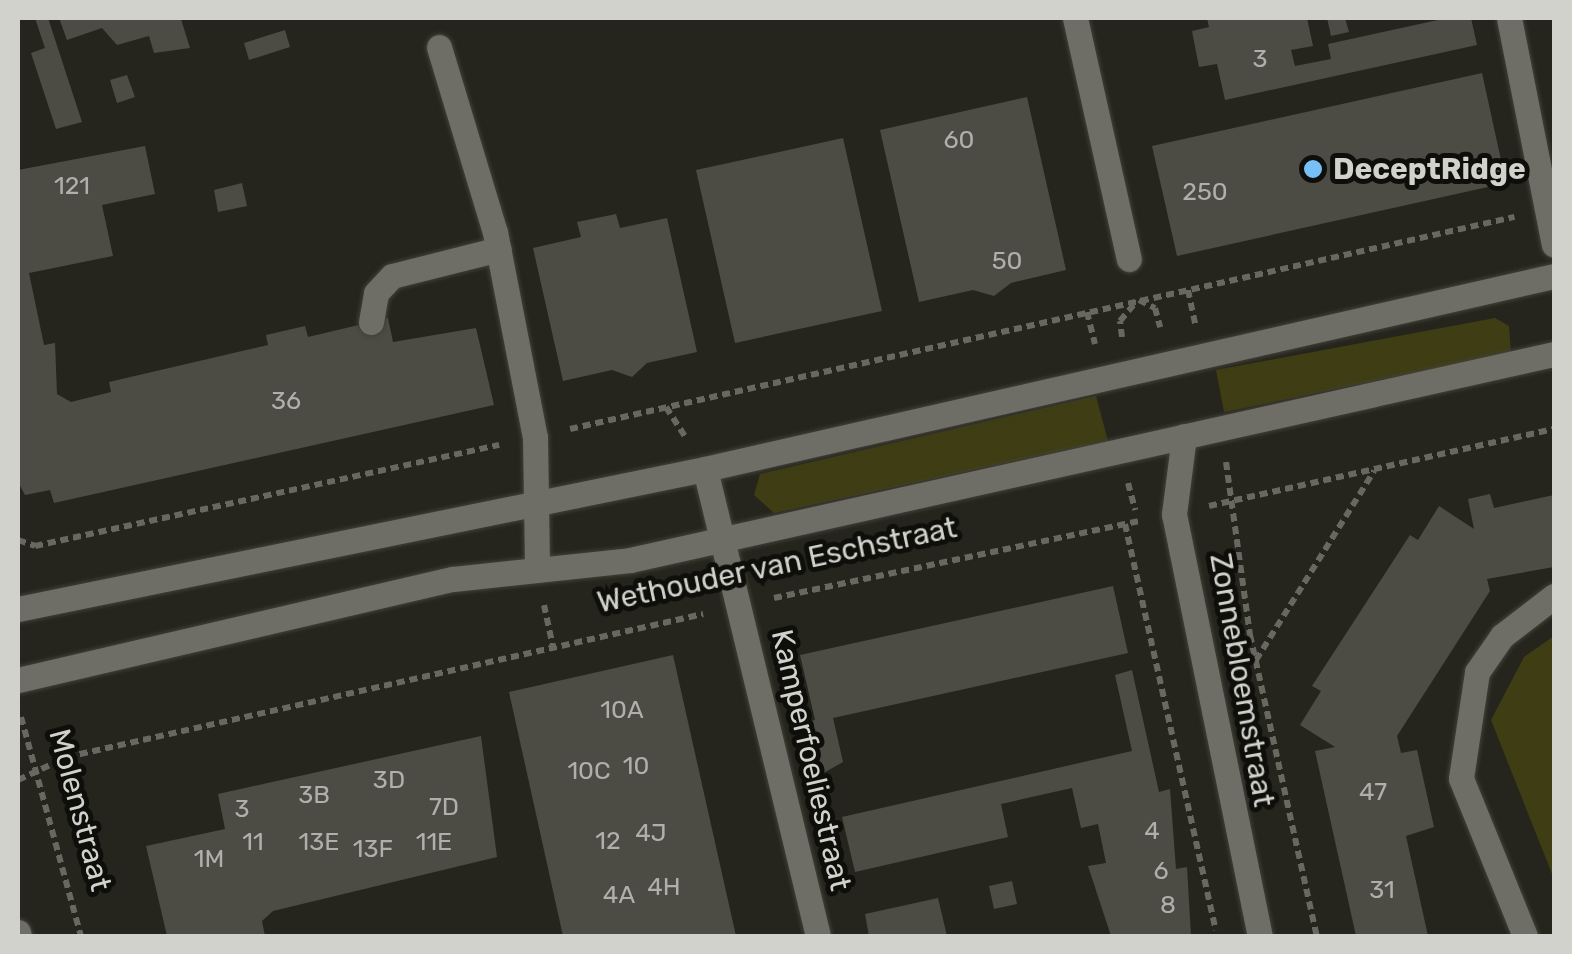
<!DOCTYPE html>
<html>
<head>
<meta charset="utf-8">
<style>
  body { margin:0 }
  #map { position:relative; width:1572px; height:954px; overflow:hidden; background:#25251d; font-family:Rubik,sans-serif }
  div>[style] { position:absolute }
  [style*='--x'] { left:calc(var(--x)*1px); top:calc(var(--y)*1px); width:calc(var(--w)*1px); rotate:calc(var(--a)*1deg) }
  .green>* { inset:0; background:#3f3d13 }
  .building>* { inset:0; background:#4c4c44 }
  .path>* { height:6px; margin-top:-3px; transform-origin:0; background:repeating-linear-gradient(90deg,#686861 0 8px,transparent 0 13px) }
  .roads { filter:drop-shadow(0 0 2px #41413a) drop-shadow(0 0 2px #41413a) }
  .minor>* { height:25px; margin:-12.5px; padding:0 12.5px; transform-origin:12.5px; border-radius:12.5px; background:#6f6e66 }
  .dots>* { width:28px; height:28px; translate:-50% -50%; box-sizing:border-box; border:5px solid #0e0e0a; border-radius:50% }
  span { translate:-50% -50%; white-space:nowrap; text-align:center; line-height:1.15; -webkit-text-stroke:10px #0e0e0a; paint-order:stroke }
  .number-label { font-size:25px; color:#b0b0ab }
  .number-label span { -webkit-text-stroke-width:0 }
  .poi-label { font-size:30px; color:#d2d2cd; font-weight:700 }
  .left { translate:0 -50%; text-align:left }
  .street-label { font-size:30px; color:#d2d2cd }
  .frame { position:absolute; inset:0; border:20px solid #d2d2cd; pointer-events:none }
</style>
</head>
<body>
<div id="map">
  <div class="green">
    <i style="clip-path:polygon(1495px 318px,1509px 326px,1511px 353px,1224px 412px,1216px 370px)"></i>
    <i style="clip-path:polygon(1096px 396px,1108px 441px,774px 513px,754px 495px,760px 474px)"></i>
    <i style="clip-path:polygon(1554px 636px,1554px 879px,1491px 720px,1524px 657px)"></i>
  </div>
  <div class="building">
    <i style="clip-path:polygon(35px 18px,48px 18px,82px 122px,56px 129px,31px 53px,45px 48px)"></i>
    <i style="clip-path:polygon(59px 18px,181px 19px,190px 48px,154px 53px,149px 36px,117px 45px,102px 28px,67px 40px)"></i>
    <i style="clip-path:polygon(1207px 18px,1307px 18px,1313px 46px,1291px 50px,1295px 66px,1331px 59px,1328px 44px,1447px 18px,1471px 18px,1477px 45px,1225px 100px,1217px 64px,1199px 67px,1192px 31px,1209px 27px)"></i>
    <i style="clip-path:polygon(1327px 18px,1345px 18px,1349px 32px,1331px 36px)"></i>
    <i style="clip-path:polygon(285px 30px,290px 47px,249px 60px,244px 43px)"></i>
    <i style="clip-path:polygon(1482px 73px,1506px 183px,1177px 256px,1152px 146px)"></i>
    <i style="clip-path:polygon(127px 75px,135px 97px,117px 103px,110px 80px)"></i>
    <i style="clip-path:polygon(1027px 97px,1066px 270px,1011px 283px,994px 296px,973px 290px,919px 302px,880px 130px)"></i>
    <i style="clip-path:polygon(843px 138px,882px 311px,735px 343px,696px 170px)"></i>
    <i style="clip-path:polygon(145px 146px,155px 194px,102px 205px,113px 256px,29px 273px,44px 345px,55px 343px,57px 394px,71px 402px,111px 392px,109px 382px,268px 345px,266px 335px,305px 326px,308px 337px,388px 318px,393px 342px,476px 328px,494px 405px,54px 503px,50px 490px,25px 495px,18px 482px,18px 170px)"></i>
    <i style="clip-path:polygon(242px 183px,247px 206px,218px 212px,214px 190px)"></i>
    <i style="clip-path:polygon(616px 214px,620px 228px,667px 218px,697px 352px,647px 363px,632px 377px,612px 370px,563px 381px,533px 248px,581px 237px,577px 222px)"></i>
    <i style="clip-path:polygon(1490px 494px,1494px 508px,1554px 495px,1554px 567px,1487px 579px,1490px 591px,1397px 736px,1401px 753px,1417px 750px,1434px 827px,1406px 836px,1428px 936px,1356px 936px,1315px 751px,1335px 747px,1300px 725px,1321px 691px,1312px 686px,1410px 535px,1418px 540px,1439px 506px,1474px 529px,1468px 499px)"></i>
    <i style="clip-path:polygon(1113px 586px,1128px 653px,833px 718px,843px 762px,820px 775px,801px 723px,815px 720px,800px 655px)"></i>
    <i style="clip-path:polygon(673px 655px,736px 936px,563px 936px,509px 692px)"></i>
    <i style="clip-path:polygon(1132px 670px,1159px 792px,1170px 789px,1176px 869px,1187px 867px,1191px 936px,1111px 936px,1088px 866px,1106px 863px,1098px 824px,1081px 828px,1072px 788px,1001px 804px,1008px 837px,855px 872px,842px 817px,1132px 751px,1115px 675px)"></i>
    <i style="clip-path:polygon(481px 736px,497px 857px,273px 911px,262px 921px,265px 936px,167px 936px,146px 846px,225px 829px,218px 794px)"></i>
    <i style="clip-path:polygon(1012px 881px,1017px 904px,994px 909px,989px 886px)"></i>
    <i style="clip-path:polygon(938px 898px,947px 936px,869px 936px,865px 914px)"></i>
  </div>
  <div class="path">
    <i style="--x:1188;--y:290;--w:34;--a:78"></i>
    <i style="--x:1139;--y:300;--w:18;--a:27"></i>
    <i style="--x:1155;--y:308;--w:20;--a:75"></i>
    <i style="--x:1087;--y:312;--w:33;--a:76"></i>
    <i style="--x:1122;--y:337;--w:16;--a:-97"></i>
    <i style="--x:1120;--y:321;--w:26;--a:-50"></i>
    <i style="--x:666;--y:407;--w:37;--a:57"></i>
    <i style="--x:570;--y:429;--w:968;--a:-12.66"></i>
    <i style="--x:1226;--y:462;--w:175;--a:82.1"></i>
    <i style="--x:1250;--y:635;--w:308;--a:77.5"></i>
    <i style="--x:1128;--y:483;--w:28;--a:75"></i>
    <i style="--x:1209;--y:506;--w:353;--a:-12.6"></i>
    <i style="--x:1125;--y:524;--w:416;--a:77.4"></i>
    <i style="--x:18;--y:540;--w:18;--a:19"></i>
    <i style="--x:35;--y:546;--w:475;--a:-12.3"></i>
    <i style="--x:774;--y:598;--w:372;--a:-11.9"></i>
    <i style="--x:544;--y:605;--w:43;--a:77.9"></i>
    <i style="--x:1256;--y:660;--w:223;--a:-58"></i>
    <i style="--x:21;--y:717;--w:227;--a:74.7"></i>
    <i style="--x:18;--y:780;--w:54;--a:-25.1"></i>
    <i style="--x:67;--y:757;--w:652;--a:-12.67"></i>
  </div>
  <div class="roads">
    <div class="minor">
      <i style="--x:1075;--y:18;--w:247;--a:77.4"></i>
      <i style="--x:1509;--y:18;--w:231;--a:78.8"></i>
      <i style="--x:439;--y:47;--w:193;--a:73.2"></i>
      <i style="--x:495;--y:232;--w:209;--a:79"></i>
      <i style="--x:535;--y:437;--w:133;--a:89.1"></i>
      <i style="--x:371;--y:322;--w:29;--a:-80"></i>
      <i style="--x:376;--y:293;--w:23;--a:-47"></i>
      <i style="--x:392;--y:276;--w:110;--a:-14.2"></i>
      <i style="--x:1184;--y:436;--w:79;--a:97.3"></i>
      <i style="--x:1174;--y:514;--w:431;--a:78.5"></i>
      <i style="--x:705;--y:469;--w:480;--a:76.4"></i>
      <i style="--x:18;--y:609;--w:701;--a:-11.52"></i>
      <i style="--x:705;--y:469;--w:871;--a:-12.81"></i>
      <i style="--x:18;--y:680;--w:447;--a:-13.1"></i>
      <i style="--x:453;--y:579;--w:178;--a:-6.1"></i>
      <i style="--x:630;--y:560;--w:947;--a:-12.57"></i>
      <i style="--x:18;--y:932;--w:4;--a:76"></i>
      <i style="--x:1525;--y:936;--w:170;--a:-112.1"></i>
      <i style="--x:1461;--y:778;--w:107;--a:-81.4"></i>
      <i style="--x:1477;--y:672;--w:44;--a:-55.2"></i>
      <i style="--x:1502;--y:636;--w:66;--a:-37.6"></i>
    </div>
  </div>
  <div class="dots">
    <i style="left:1313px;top:169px;background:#77bff7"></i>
  </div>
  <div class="number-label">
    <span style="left:1260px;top:59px">3</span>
    <span style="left:959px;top:140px">60</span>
    <span style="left:72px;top:186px">121</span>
    <span style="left:1205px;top:192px">250</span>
    <span style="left:1007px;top:261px">50</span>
    <span style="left:286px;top:401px">36</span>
    <span style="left:622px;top:710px">10A</span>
    <span style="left:636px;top:766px">10</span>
    <span style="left:589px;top:771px">10C</span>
    <span style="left:389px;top:780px">3D</span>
    <span style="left:1373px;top:792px">47</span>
    <span style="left:314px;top:795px">3B</span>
    <span style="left:444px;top:807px">7D</span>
    <span style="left:242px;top:809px">3</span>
    <span style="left:1152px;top:831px">4</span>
    <span style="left:651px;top:833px">4J</span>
    <span style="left:608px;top:841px">12</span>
    <span style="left:253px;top:842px">11</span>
    <span style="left:319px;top:842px">13E</span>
    <span style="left:434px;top:842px">11E</span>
    <span style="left:373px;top:849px">13F</span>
    <span style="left:209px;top:859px">1M</span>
    <span style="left:1161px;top:871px">6</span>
    <span style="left:664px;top:887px">4H</span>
    <span style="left:1382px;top:890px">31</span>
    <span style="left:619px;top:895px">4A</span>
    <span style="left:1168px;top:905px">8</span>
  </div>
  <div class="poi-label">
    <span class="left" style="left:1333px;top:169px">DeceptRidge</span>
  </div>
  <div class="street-label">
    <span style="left:777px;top:565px;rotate:-12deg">Wethouder van Eschstraat</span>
    <span style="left:1242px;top:680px;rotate:80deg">Zonnebloemstraat</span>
    <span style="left:811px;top:760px;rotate:77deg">Kamperfoeliestraat</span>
    <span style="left:80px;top:810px;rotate:75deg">Molenstraat</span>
  </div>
  <div class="frame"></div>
</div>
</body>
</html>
